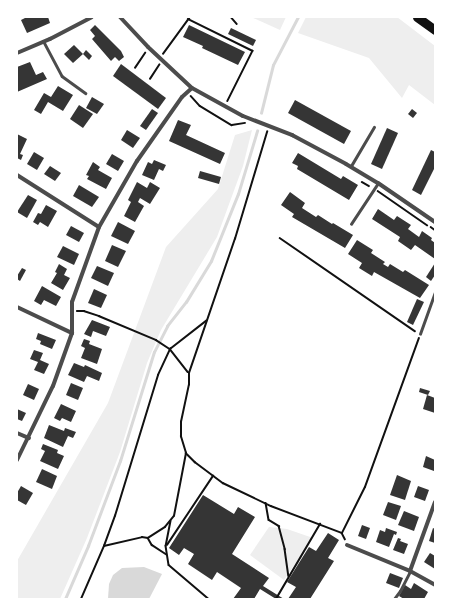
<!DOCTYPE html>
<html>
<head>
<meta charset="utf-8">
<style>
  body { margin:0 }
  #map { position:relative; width:452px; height:616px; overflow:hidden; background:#fff; font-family:Inter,sans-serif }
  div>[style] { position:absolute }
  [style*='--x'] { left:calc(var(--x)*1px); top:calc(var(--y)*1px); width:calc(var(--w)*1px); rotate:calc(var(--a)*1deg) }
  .green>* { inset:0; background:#eee }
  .water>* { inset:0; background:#d9d9d9 }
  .stream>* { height:2.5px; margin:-1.25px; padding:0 1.25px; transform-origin:1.25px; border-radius:1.25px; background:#d9d9d9 }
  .building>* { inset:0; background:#353535 }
  .path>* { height:1.5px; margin:-0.75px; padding:0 0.75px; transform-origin:0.75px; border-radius:0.75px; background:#111 }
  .service>* { height:2.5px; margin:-1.25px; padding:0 1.25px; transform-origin:1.25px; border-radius:1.25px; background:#4c4c4c }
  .minor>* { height:4px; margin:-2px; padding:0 2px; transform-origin:2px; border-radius:2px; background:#4c4c4c }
  .motorway>* { height:9px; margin:-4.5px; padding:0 4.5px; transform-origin:4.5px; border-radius:4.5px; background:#111 }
  span { translate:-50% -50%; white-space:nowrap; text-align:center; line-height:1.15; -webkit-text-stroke:3px #fff; paint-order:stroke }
  .frame { position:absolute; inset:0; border:18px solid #fff; pointer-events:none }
</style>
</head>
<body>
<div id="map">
  <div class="green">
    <i style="clip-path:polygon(251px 17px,286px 17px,280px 30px)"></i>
    <i style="clip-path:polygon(306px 17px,397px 17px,435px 46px,435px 105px,409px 85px,402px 98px,369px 58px,298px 33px)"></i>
    <i style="clip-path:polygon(252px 130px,243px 166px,217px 237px,161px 330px,147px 363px,120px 452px,87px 538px,60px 599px,17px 599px,17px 561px,108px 403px,166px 247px,218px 189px,235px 135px)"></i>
    <i style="clip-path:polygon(269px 527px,287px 529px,313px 538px,284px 580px,250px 555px)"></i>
  </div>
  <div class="water">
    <i style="clip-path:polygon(144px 567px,162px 574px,149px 599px,108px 599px,109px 584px,113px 575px,122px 568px)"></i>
  </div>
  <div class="stream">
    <i style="--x:261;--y:113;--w:49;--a:-76"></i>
    <i style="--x:273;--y:65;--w:54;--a:-62.5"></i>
    <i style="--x:65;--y:599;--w:58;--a:-66.5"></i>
    <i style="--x:88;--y:546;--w:91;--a:-69.4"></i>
    <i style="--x:120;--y:461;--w:114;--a:-72.7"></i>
    <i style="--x:154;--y:352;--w:29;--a:-63"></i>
    <i style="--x:167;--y:326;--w:31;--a:-52"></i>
    <i style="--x:186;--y:302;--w:48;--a:-58.6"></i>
    <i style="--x:211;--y:261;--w:72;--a:-68.1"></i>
    <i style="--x:238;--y:194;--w:66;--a:-73.2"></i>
  </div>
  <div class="building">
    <i style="clip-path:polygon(27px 17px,48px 17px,50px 23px,27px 33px,21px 20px)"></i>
    <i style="clip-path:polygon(95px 25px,121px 51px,124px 57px,119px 61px,115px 57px,111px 61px,92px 39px,95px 36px,90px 30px)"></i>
    <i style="clip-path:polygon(189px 25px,245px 52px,238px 65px,202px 48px,203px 46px,183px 37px)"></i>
    <i style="clip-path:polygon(231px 28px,256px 40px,253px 46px,228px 34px)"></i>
    <i style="clip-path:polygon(74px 45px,83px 54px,73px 63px,64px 54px)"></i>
    <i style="clip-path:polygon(86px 50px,92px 56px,89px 60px,83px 54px)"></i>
    <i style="clip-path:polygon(30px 62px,36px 75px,43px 72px,47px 79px,17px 92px,17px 67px)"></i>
    <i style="clip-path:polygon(121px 64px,166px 98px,158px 109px,113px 76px)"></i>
    <i style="clip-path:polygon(58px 86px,73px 95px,63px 111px,48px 102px,41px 114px,34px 110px,44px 93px,51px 97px)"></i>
    <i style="clip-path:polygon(92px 97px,104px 104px,97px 114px,86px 108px)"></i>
    <i style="clip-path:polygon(295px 100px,351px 131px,344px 144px,288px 113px)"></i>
    <i style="clip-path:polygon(79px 105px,93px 114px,83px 128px,70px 119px)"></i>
    <i style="clip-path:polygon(152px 109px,158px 113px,146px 130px,140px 126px)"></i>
    <i style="clip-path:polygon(412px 109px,417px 113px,413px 118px,408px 114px)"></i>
    <i style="clip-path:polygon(178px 120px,191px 125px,186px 135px,225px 153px,220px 164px,169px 141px)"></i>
    <i style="clip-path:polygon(387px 128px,398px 133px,382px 169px,371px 164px)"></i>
    <i style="clip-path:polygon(127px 130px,140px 138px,133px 148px,121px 140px)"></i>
    <i style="clip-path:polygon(17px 134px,27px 139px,20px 154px,23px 155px,21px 160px,17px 158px)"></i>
    <i style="clip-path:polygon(431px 150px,435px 152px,435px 167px,421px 195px,412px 190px)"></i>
    <i style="clip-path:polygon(34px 152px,44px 158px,37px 170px,27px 164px)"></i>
    <i style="clip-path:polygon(298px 153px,341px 179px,343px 176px,358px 185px,349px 200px,297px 169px,298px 166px,292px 163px)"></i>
    <i style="clip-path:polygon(112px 154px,124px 161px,118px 171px,106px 164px)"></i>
    <i style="clip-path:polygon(154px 160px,166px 165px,163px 171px,159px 169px,154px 180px,142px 175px,148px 162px,152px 164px)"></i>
    <i style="clip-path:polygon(93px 162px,100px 167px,98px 170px,112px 178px,106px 189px,87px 179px,89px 176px,86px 175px)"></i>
    <i style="clip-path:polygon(50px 166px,61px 173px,55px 181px,44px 174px)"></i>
    <i style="clip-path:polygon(200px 171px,221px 177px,219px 184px,198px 178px)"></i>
    <i style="clip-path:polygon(137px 182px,147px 188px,150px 182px,160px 188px,150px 204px,140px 198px,138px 202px,144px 206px,135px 222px,124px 216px,131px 202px,128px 200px)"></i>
    <i style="clip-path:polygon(79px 185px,99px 197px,92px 207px,73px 196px)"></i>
    <i style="clip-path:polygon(290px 192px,305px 203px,302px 208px,316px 217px,318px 215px,332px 224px,333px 223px,353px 235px,345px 248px,292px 217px,294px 214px,281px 205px)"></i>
    <i style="clip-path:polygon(28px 195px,37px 200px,27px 218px,17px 212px)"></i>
    <i style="clip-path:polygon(46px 205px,57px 211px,48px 227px,40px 222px,38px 225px,33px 222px,38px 213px,41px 214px)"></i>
    <i style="clip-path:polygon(378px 209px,394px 220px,397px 216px,411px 225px,408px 229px,419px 237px,422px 231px,432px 238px,431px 240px,435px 243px,435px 259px,415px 245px,411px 250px,398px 241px,400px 237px,372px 219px)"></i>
    <i style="clip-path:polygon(118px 222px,135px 231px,128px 244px,111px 236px)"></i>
    <i style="clip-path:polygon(71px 226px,84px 233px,79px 242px,66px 235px)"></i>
    <i style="clip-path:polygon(357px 240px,373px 250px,371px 253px,385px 262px,383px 264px,388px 267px,390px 264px,403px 272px,405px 270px,429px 285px,420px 298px,374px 272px,372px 276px,359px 268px,362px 263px,348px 254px)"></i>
    <i style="clip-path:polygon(112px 245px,126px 251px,118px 267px,105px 261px)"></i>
    <i style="clip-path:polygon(63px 246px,79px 254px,74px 265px,57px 257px)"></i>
    <i style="clip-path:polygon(435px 263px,435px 275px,431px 281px,426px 277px)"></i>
    <i style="clip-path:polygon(59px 264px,67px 269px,64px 275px,70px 278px,63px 290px,51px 283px,57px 273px,55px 272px)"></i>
    <i style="clip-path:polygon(97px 266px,114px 273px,108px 286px,91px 278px)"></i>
    <i style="clip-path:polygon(22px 268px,26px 270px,20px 281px,17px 279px,17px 276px)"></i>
    <i style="clip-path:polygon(42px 286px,61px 297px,56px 306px,44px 300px,41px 305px,34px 301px)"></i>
    <i style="clip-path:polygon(94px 289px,107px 295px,101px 308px,88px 303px)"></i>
    <i style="clip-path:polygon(417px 299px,424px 302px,413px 325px,407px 322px)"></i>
    <i style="clip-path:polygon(92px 320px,110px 327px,106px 336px,93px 331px,91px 337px,84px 334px)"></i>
    <i style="clip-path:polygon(38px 333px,56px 340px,52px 349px,40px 344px,41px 341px,36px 339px)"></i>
    <i style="clip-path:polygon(84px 339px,90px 341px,89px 344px,102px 349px,97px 364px,81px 358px,85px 348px,81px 346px)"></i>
    <i style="clip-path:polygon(34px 350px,43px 353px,40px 360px,49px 364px,44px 374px,34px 370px,38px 362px,30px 359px)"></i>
    <i style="clip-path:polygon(74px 363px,84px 367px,85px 365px,102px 373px,99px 381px,87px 376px,84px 382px,68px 375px)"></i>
    <i style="clip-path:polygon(71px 383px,83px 388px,78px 400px,66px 395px)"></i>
    <i style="clip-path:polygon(28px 384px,39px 389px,34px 400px,23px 395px)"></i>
    <i style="clip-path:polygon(420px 388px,430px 391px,428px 395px,419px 392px)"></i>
    <i style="clip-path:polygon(427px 395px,435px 398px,435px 413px,423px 409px)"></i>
    <i style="clip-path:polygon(61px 404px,76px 411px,71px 422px,62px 418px,60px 421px,54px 418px)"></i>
    <i style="clip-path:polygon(17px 409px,26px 413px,22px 421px,17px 419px)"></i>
    <i style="clip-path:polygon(49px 425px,64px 431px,65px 428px,76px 432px,73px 438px,68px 436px,63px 447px,44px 438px)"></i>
    <i style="clip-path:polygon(43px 444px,58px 450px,57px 453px,64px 456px,58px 469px,40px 461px,45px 451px,41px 449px)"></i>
    <i style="clip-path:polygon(426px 456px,435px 460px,434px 471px,423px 467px)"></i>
    <i style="clip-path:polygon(42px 469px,57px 476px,52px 489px,36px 482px)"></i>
    <i style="clip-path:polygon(397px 475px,411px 481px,405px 500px,390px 495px)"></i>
    <i style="clip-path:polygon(21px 486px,33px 493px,26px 505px,17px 500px,17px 493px)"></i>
    <i style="clip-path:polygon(418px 486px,429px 490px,425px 501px,414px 497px)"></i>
    <i style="clip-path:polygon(203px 495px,234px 514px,238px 507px,255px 517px,232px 554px,269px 578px,263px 586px,284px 599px,276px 599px,260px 589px,254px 599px,233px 599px,241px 588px,217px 572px,212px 580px,188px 564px,194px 554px,184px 548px,179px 555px,169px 548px)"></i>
    <i style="clip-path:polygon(388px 502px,401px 506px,396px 520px,383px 515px)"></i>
    <i style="clip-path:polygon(404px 511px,419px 517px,414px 531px,398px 525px)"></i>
    <i style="clip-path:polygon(362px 525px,370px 528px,366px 539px,358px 536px)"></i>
    <i style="clip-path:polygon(386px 528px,397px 532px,396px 535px,394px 534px,389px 547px,376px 542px,380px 530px,385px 532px)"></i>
    <i style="clip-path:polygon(433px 528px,435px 529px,435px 543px,429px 541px)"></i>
    <i style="clip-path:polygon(328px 533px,339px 540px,328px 558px,334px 561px,310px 599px,288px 599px,296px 587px,287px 582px,309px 547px,316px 551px)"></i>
    <i style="clip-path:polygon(398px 538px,401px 539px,400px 541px,408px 544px,404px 554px,393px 550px)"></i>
    <i style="clip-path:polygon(430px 553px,435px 556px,435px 569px,424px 562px)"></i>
    <i style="clip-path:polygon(390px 573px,403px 578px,399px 588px,386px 583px)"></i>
    <i style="clip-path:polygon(414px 583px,428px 592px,424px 599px,404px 599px,399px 596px,405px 585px,411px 589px)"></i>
  </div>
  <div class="path">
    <i style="--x:231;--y:17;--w:9;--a:49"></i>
    <i style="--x:188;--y:19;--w:72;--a:26.2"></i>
    <i style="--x:253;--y:51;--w:56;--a:116.6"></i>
    <i style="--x:163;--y:54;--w:46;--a:-53.9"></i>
    <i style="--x:135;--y:68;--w:18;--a:-56"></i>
    <i style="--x:150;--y:79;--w:17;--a:-57"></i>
    <i style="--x:191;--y:96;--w:13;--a:48"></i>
    <i style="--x:200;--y:106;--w:37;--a:31"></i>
    <i style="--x:232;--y:125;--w:13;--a:-9"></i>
    <i style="--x:362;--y:182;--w:8;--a:30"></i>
    <i style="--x:378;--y:191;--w:60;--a:34.8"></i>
    <i style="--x:431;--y:227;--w:5;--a:37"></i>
    <i style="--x:280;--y:238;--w:164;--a:34.6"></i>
    <i style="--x:77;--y:311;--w:7;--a:0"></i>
    <i style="--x:84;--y:311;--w:16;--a:18"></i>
    <i style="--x:99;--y:316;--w:62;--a:22.8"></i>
    <i style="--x:156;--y:340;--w:17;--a:33"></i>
    <i style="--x:170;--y:349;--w:46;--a:-37.9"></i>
    <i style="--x:186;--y:453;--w:13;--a:45"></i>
    <i style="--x:195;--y:462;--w:35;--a:37"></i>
    <i style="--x:223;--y:483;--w:53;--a:25.6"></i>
    <i style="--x:271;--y:506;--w:76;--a:20.8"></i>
    <i style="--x:342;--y:533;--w:7;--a:63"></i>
    <i style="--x:266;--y:503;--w:17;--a:80"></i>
    <i style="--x:269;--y:520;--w:12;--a:31"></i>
    <i style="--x:279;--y:526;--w:24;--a:75"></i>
    <i style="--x:285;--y:549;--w:27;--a:82"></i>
    <i style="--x:171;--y:521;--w:25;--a:101"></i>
    <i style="--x:166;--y:546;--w:19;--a:81"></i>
    <i style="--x:169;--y:565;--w:52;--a:40.4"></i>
    <i style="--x:342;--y:533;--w:51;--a:-63.4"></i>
    <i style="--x:365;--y:487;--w:158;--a:-70.1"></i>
    <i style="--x:148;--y:538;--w:8;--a:60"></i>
    <i style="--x:152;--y:545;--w:17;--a:33"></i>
    <i style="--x:167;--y:545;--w:83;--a:-56.3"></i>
    <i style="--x:104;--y:546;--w:32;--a:-70"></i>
    <i style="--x:115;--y:516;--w:147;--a:-73"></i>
    <i style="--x:158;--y:375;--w:29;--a:-65"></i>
    <i style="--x:170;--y:349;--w:29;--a:52"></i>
    <i style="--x:81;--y:599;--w:58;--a:-66.5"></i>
    <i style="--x:104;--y:546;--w:39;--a:-13"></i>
    <i style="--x:142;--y:537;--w:6;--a:9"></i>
    <i style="--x:148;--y:538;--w:20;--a:-33"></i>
    <i style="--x:165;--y:527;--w:14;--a:-51"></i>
    <i style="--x:174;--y:516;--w:64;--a:-79.2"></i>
    <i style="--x:186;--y:453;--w:17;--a:-107"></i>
    <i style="--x:181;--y:437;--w:15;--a:-90"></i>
    <i style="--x:181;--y:422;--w:38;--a:-78"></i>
    <i style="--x:189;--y:385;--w:12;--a:-90"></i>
    <i style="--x:189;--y:373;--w:142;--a:-71.1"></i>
    <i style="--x:235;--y:239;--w:112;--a:-73.3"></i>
    <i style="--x:276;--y:599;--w:87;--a:-59.6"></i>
  </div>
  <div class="service">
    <i style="--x:44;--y:42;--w:38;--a:62"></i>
    <i style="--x:62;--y:76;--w:29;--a:36"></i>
    <i style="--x:351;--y:166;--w:45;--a:-59.5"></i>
    <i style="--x:351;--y:224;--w:49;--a:-56.6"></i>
    <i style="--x:420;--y:334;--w:45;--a:-70.3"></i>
    <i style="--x:390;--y:599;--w:4;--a:0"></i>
    <i style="--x:394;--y:599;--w:10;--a:-53"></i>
    <i style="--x:400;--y:591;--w:22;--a:-63"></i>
  </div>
  <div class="minor">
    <i style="--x:120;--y:17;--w:41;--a:47"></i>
    <i style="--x:148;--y:47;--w:60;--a:43"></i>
    <i style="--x:192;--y:88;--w:58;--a:28.8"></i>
    <i style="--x:243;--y:116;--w:53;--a:21.2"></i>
    <i style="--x:292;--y:135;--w:61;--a:28.2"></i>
    <i style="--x:346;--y:164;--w:37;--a:31"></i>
    <i style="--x:378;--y:183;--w:69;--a:34.4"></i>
    <i style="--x:17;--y:53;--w:36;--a:-23"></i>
    <i style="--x:50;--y:39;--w:47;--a:-27.6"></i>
    <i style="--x:17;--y:175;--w:97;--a:32.4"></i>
    <i style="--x:17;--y:307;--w:61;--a:25.3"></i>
    <i style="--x:17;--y:433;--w:13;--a:23"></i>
    <i style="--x:17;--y:460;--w:82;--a:-64.1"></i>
    <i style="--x:53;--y:386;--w:56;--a:-70.3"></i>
    <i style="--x:72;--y:333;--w:31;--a:-90"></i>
    <i style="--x:72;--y:302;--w:80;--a:-70.2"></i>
    <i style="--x:99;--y:227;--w:76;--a:-60.1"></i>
    <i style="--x:137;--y:161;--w:78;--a:-54.9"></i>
    <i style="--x:182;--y:97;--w:13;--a:-42"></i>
    <i style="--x:347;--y:545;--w:68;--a:22.4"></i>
    <i style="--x:410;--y:571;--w:29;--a:29"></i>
    <i style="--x:410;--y:571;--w:73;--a:-70.1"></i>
  </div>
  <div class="motorway">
    <i style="--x:417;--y:17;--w:22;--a:36"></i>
  </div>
  <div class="frame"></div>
</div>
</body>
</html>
